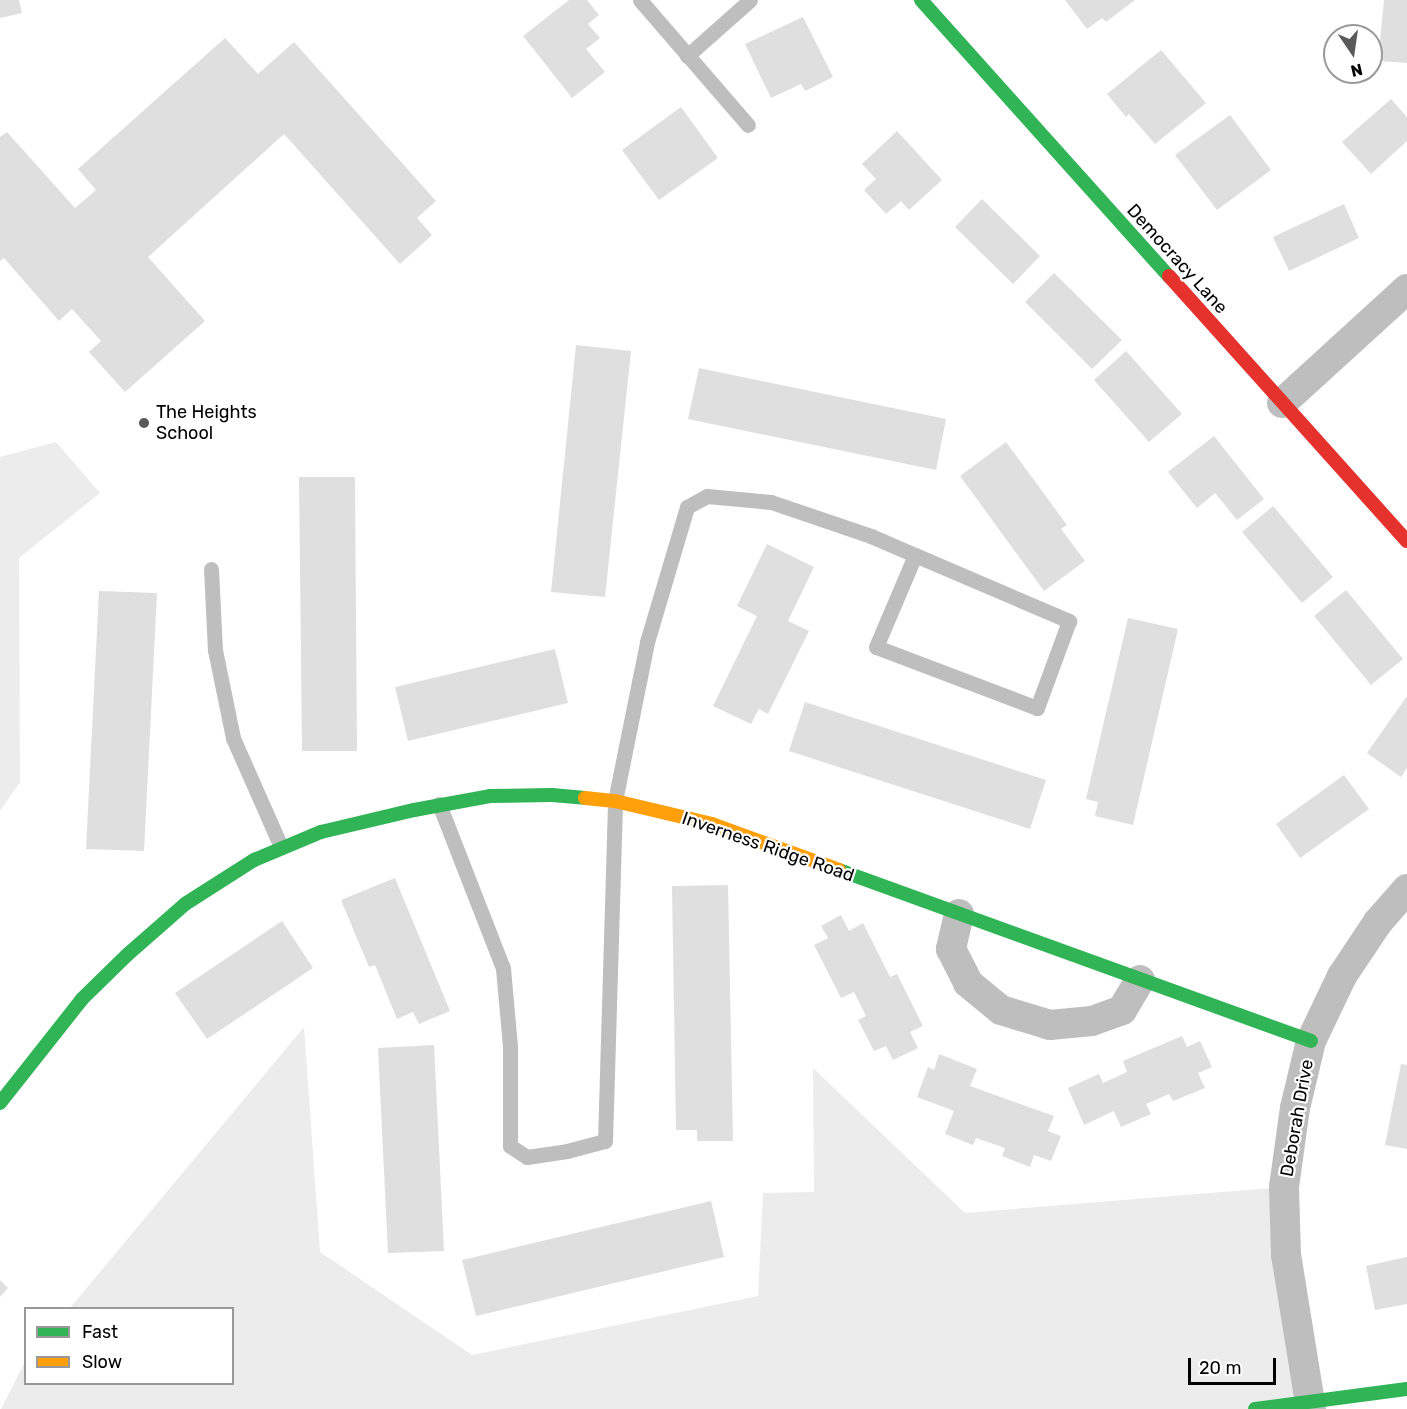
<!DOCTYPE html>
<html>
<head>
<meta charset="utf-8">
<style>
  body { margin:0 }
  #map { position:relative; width:1407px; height:1409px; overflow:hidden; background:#fff; font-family:Rubik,sans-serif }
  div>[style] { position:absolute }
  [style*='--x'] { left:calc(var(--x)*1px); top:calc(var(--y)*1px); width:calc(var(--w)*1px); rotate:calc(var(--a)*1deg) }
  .green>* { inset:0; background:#ececec }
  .building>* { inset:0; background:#dfdfdf }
  .lane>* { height:15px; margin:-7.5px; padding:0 7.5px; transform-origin:7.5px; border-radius:7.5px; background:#bebebe }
  .street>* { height:30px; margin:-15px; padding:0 15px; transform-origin:15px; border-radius:15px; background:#bebebe }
  .fast>* { height:14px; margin:-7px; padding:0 7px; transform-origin:7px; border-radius:7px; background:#30b455 }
  .slow>* { height:14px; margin:-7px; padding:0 7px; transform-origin:7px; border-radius:7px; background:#ff9f0a }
  .jam>* { height:14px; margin:-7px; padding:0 7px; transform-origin:7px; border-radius:7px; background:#e5322d }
  .dots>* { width:16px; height:16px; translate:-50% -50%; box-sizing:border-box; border:3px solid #fff; border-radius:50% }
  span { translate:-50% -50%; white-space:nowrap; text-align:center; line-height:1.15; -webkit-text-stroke:4.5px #fff; paint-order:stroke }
  .street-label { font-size:18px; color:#000 }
  .poi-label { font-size:18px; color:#000 }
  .left { translate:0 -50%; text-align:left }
  .legend { position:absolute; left:24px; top:1307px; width:210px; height:78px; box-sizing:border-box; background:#fff; border:2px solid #999; margin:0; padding:8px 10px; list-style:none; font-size:18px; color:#000 }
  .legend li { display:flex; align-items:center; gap:12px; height:30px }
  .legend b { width:30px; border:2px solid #999 }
  .north { position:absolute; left:1323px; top:24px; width:60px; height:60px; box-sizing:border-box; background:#fff; border:2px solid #999; border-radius:50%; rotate:167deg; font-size:16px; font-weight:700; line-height:24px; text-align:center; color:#000 }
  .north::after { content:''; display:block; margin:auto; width:21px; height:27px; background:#595959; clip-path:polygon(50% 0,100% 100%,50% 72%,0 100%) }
  .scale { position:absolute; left:1188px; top:1358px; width:88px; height:27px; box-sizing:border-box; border:3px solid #000; border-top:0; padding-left:8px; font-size:18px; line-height:21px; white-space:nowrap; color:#000; -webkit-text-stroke:4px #fff; paint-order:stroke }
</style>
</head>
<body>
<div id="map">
  <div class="green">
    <i style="clip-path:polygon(56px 442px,100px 493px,19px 558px,20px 782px,0 811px,0 457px)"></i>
    <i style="clip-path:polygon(304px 1027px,320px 1252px,472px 1355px,758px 1296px,763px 1193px,814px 1192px,813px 1068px,965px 1213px,1284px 1187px,1310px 1409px,1px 1409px,25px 1362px,26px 1384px,232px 1384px,232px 1308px,70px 1308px)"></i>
  </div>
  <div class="building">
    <i style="clip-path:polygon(0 0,19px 0,22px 13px,0 18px)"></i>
    <i style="clip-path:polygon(569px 0,587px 0,599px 15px,588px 24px,600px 38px,586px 49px,605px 72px,572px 98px,523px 36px)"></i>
    <i style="clip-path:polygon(1065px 0,1135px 0,1106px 22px,1102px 18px,1087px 29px)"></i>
    <i style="clip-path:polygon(1384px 0,1407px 0,1407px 63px,1378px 61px)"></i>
    <i style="clip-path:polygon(803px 17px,833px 77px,805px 91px,801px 84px,771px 98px,745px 44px)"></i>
    <i style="clip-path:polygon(225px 38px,258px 74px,294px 42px,436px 201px,417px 218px,432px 235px,400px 264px,284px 134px,148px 257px,205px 321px,125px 392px,89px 352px,101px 341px,72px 309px,59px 321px,4px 258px,0 261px,0 137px,7px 132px,75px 208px,96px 190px,78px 169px)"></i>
    <i style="clip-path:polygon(1161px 50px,1206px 103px,1155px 144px,1129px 114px,1126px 117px,1107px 94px)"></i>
    <i style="clip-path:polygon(1391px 99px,1407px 117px,1407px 141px,1371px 174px,1342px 142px)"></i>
    <i style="clip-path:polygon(681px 107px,718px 158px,659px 200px,622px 150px)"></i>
    <i style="clip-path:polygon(1230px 115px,1271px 170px,1217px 210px,1175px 155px)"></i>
    <i style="clip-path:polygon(897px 131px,942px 180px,909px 210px,901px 201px,886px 214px,864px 190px,876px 179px,862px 164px)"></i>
    <i style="clip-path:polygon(982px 199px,1040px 256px,1013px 284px,955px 227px)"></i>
    <i style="clip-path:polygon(1344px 204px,1359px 238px,1289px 271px,1273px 237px)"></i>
    <i style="clip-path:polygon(1054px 273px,1122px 340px,1092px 369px,1025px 302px)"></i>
    <i style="clip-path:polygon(576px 345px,631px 351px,605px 597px,551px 592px)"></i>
    <i style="clip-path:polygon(1126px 351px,1182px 414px,1149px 442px,1094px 380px)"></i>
    <i style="clip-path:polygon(699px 368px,946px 419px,936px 470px,688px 419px)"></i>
    <i style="clip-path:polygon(1214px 436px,1264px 499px,1237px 520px,1215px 493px,1197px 508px,1168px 472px)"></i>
    <i style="clip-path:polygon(1006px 442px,1067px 525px,1061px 529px,1085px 561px,1044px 591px,960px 476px)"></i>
    <i style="clip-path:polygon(299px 477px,355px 477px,357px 751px,302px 751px)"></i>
    <i style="clip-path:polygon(1273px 506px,1333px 577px,1302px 603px,1242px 532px)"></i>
    <i style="clip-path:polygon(767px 544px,814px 567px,788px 621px,809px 631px,768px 714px,759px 709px,751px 724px,713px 706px,757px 616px,737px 606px)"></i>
    <i style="clip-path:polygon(1346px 590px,1403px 659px,1371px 685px,1314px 616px)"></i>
    <i style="clip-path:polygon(99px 591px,157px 593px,144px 851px,86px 849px)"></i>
    <i style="clip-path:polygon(1128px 618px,1178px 629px,1133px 825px,1095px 816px,1098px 802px,1086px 799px)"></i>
    <i style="clip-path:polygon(555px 649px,568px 703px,408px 741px,395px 687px)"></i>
    <i style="clip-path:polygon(1407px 696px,1407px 768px,1401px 777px,1367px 753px)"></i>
    <i style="clip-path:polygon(805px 702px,1046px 780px,1030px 829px,789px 751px)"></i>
    <i style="clip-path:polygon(1344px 775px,1369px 809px,1300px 858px,1276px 824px)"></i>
    <i style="clip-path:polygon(395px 878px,450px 1011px,419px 1024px,413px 1012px,397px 1019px,375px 965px,369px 967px,341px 900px)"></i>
    <i style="clip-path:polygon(728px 885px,733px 1141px,697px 1141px,697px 1130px,676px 1130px,672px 886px)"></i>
    <i style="clip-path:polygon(841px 915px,849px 931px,863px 923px,890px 977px,897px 974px,923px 1026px,910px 1032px,918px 1048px,893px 1060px,886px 1046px,874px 1051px,858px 1020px,866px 1016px,854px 992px,841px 998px,814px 945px,828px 938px,821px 926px)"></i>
    <i style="clip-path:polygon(282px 921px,313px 968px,207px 1039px,175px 993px)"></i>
    <i style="clip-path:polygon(1182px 1036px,1187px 1047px,1200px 1041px,1212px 1067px,1198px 1073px,1205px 1088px,1173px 1101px,1169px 1094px,1146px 1104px,1151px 1114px,1121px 1127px,1114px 1111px,1084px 1125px,1068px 1088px,1099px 1074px,1103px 1083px,1127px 1072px,1123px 1061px)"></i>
    <i style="clip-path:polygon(434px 1045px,444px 1251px,388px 1253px,378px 1048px)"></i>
    <i style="clip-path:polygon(939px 1054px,977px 1069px,970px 1086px,1054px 1116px,1048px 1131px,1061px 1136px,1051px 1161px,1034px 1155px,1030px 1167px,1002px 1156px,1005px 1148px,976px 1138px,973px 1145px,945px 1134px,954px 1111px,917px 1097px,928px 1067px,934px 1070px)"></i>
    <i style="clip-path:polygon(1401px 1064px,1407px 1065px,1407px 1149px,1385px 1145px)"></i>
    <i style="clip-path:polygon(711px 1201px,724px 1257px,476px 1316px,462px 1260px)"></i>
    <i style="clip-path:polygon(1407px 1257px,1407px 1304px,1375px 1310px,1366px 1266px)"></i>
    <i style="clip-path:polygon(0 1280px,8px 1288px,0 1297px)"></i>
  </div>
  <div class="lane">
    <i style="--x:640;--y:0;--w:165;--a:49.2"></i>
    <i style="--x:687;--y:56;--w:84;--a:-41.6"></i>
    <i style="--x:211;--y:569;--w:81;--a:87.2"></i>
    <i style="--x:215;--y:650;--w:90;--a:78.4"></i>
    <i style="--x:233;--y:738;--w:119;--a:66.2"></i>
    <i style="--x:439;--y:804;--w:176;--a:68.7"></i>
    <i style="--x:503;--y:968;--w:78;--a:84.9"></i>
    <i style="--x:510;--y:1046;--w:100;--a:90"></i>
    <i style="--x:510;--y:1146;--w:20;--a:33"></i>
    <i style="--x:527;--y:1157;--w:40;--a:-8.5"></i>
    <i style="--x:567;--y:1151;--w:39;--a:-15"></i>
    <i style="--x:605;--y:1141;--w:340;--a:-88.3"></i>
    <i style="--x:615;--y:801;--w:162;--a:-78.6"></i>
    <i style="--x:647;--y:642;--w:141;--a:-73.5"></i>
    <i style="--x:687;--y:507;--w:23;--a:-29"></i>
    <i style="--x:707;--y:496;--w:64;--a:5.4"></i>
    <i style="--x:771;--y:502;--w:106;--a:18.8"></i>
    <i style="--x:871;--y:536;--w:48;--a:23.4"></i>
    <i style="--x:915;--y:555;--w:168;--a:23.2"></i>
    <i style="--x:1069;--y:621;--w:93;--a:110.2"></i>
    <i style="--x:1037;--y:708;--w:172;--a:-159.2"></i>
    <i style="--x:876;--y:647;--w:100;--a:-67"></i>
  </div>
  <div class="street">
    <i style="--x:1282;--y:403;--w:169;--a:-42.4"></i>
    <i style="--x:959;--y:914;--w:36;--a:103"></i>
    <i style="--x:951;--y:949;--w:38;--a:63"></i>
    <i style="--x:968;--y:983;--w:43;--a:39.3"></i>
    <i style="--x:1001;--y:1010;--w:51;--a:17"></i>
    <i style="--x:1050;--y:1025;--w:42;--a:-5.4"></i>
    <i style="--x:1092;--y:1021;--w:32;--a:-20"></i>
    <i style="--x:1122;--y:1010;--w:35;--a:-59"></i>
    <i style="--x:1311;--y:1409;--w:156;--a:-99.2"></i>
    <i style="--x:1286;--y:1255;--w:68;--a:-91.7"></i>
    <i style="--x:1284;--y:1187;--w:80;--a:-82.1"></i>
    <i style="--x:1295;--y:1108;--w:69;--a:-76.6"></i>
    <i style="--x:1311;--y:1041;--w:72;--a:-64.5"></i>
    <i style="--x:1342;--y:976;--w:65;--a:-56.3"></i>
    <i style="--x:1378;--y:922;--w:44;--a:-48.7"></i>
  </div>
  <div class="fast">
    <i style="--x:921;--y:0;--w:371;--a:48.1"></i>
    <i style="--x:839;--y:870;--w:502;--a:19.91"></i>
    <i style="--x:0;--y:1103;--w:132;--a:-51.7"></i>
    <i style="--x:82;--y:999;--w:63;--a:-44.4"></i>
    <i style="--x:127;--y:955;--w:77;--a:-41.3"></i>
    <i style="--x:185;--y:904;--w:82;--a:-32.5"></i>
    <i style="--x:254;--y:860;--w:73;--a:-22.7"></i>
    <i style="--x:321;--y:832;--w:96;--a:-13.3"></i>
    <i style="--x:414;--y:810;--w:77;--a:-10.4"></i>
    <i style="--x:490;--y:796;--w:62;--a:-0.9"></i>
    <i style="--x:552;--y:795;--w:33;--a:5"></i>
    <i style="--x:1255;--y:1409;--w:153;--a:-7.5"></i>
  </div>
  <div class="slow">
    <i style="--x:585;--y:798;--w:30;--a:6"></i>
    <i style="--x:615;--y:801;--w:100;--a:13.3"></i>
    <i style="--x:712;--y:824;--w:135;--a:19.9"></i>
  </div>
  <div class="jam">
    <i style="--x:1169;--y:276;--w:356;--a:48.1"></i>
  </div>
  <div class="dots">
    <i style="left:144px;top:423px;background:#595959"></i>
  </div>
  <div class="street-label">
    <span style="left:1177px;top:259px;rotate:48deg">Democracy Lane</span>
    <span style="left:768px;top:847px;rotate:19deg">Inverness Ridge Road</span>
    <span style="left:1297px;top:1118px;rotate:-80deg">Deborah Drive</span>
  </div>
  <div class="poi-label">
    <span class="left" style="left:156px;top:423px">The Heights<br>School</span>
  </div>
  <ul class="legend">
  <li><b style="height:8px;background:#30b455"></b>Fast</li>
  <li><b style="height:8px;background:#ff9f0a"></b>Slow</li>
  </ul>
  <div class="north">N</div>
  <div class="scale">20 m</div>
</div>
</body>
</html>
